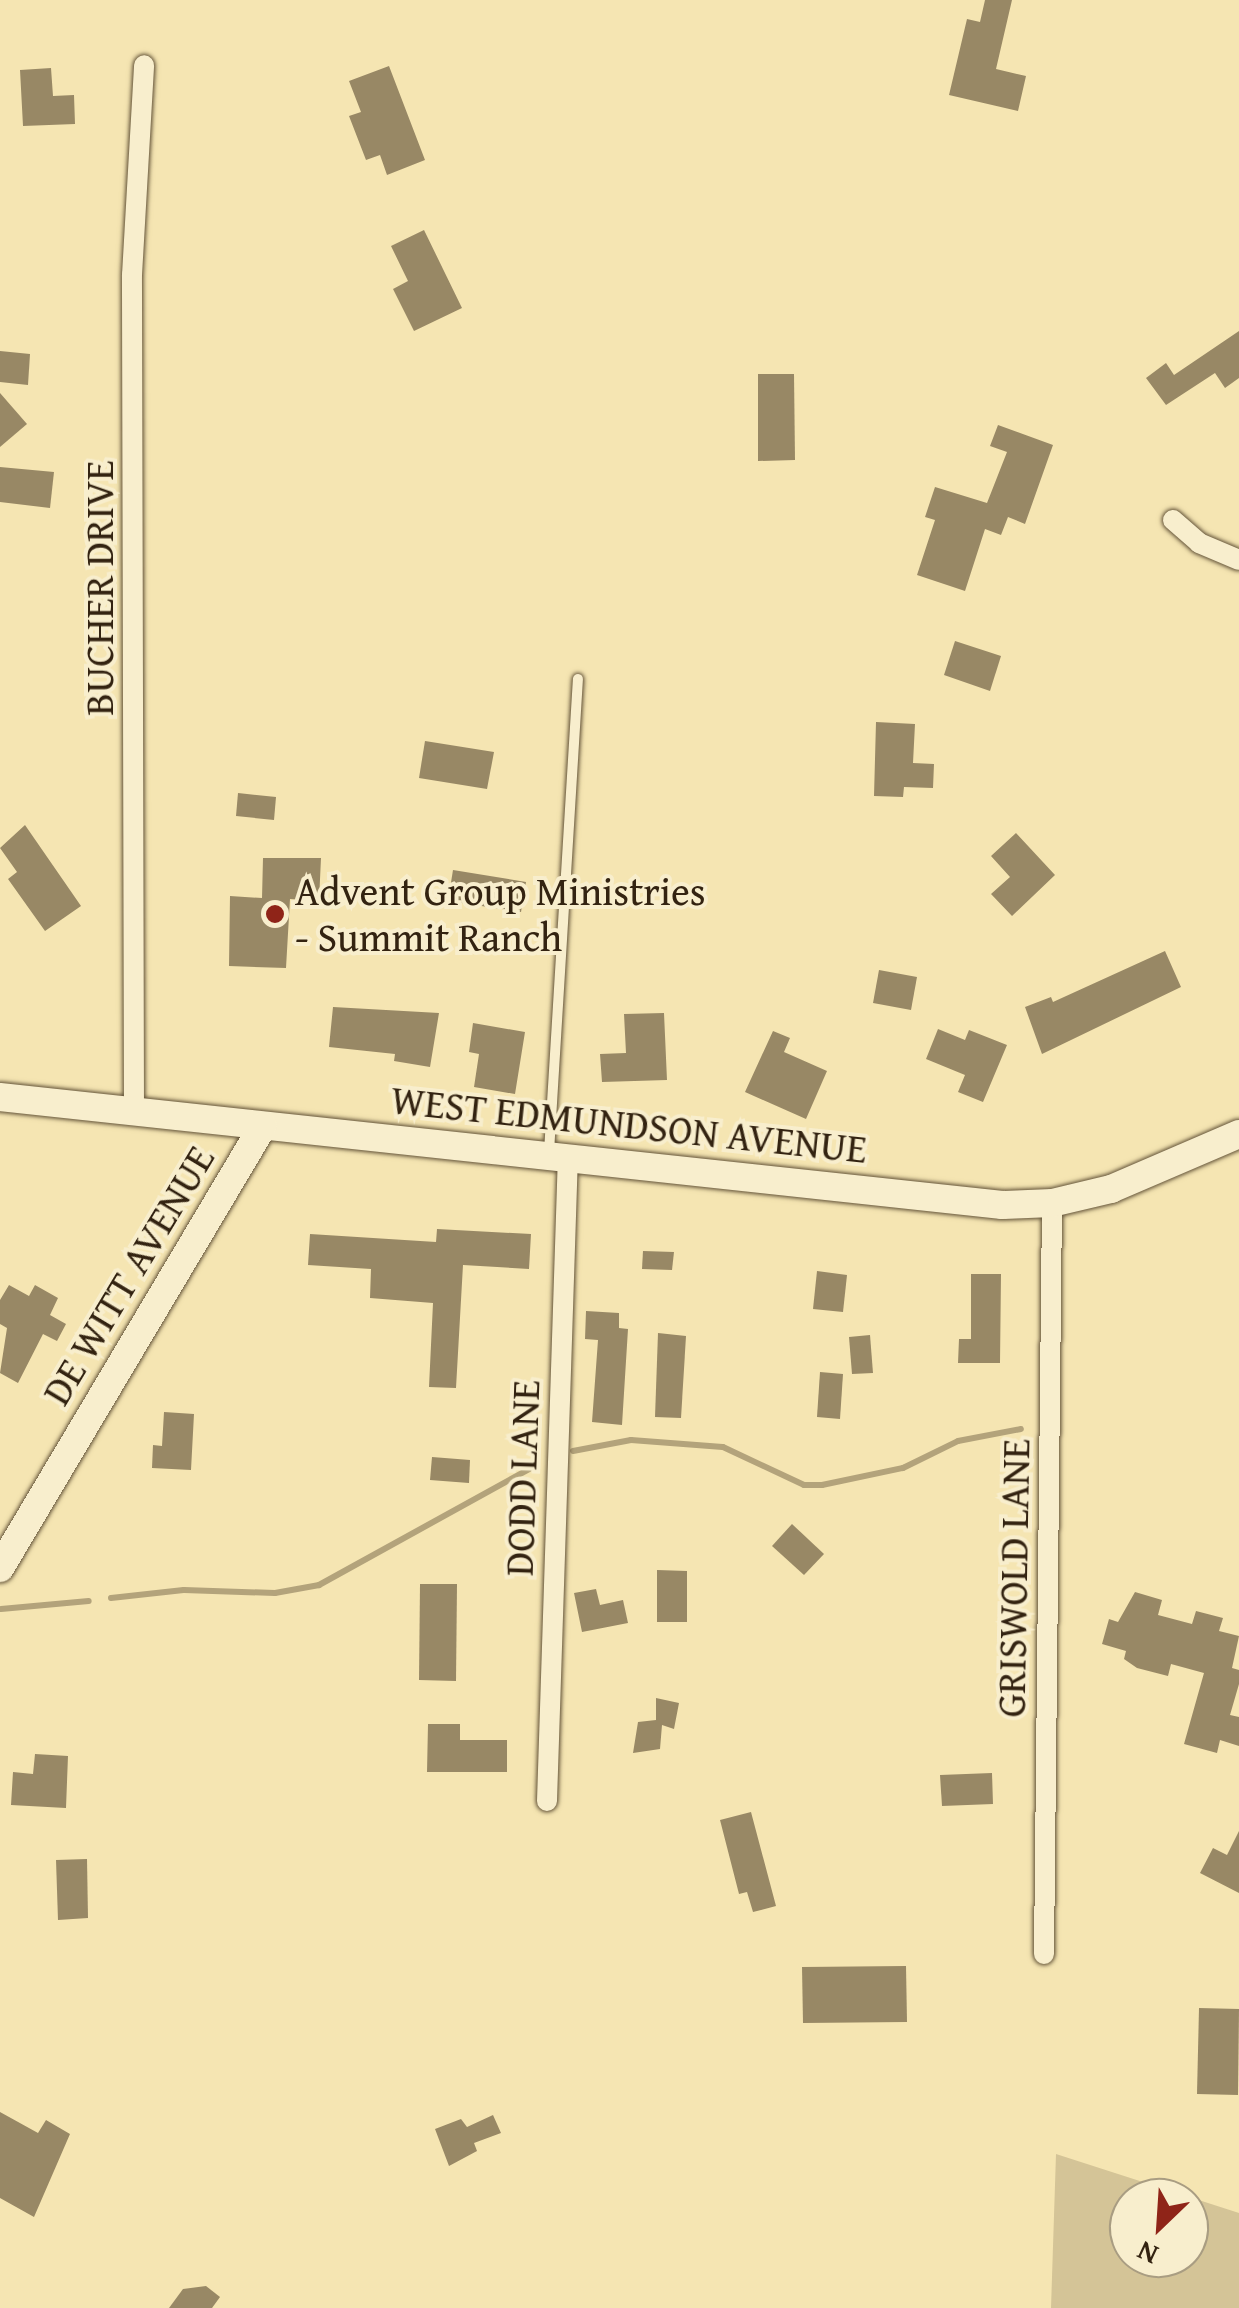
<!DOCTYPE html>
<html>
<head>
<meta charset="utf-8">
<style>
  body { margin:0 }
  #map { position:relative; width:1239px; height:2308px; overflow:hidden; background:#f5e5b2; font-family:"Gentium Book Plus",serif }
  div>[style] { position:absolute }
  [style*='--x'] { left:calc(var(--x)*1px); top:calc(var(--y)*1px); width:calc(var(--w)*1px); rotate:calc(var(--a)*1deg) }
  .green>* { inset:0; background:#d4c497 }
  .stream>* { height:6px; margin:-3px; padding:0 3px; transform-origin:3px; border-radius:3px; background:#b3a37b }
  .building>* { inset:0; background:#988865 }
  .roads { filter:drop-shadow(0 0 2px #645439) drop-shadow(0 0 2px #645439) }
  .lane>* { height:10px; margin:-5px; padding:0 5px; transform-origin:5px; border-radius:5px; background:#f8eecd }
  .street>* { height:20px; margin:-10px; padding:0 10px; transform-origin:10px; border-radius:10px; background:#f8eecd }
  .secondary>* { height:28px; margin:-14px; padding:0 14px; transform-origin:14px; border-radius:14px; background:#f8eecd }
  .dots>* { width:28px; height:28px; translate:-50% -50%; box-sizing:border-box; border:5px solid #f8eecd; border-radius:50% }
  span { translate:-50% -50%; white-space:nowrap; text-align:center; line-height:1.15; -webkit-text-stroke:8px #f8eecd; paint-order:stroke }
  .street-label { font-size:40px; color:#332311 }
  .poi-label { font-size:40px; color:#332311 }
  .left { translate:0 -50%; text-align:left }
  .north { position:absolute; left:1109px; top:2178px; width:100px; height:100px; box-sizing:border-box; background:#f8eecd; border:2px solid #a99d82; border-radius:50%; rotate:205deg; font-size:28px; font-weight:700; line-height:40px; text-align:center; color:#332311 }
  .north::after { content:''; display:block; margin:auto; width:35px; height:45px; background:#8f2418; clip-path:polygon(50% 0,100% 100%,50% 72%,0 100%) }
</style>
</head>
<body>
<div id="map">
  <div class="green">
    <i style="clip-path:polygon(evenodd,1056px 2154px,1239px 2213px,1239px 2308px,1051px 2308px,1056px 2154px,1129px 2198px,1189px 2198px,1189px 2258px,1129px 2258px,1129px 2198px)"></i>
  </div>
  <div class="stream">
    <i style="--x:573;--y:1451;--w:59;--a:-10.7"></i>
    <i style="--x:631;--y:1440;--w:92;--a:4.4"></i>
    <i style="--x:723;--y:1447;--w:89;--a:25.1"></i>
    <i style="--x:804;--y:1485;--w:18;--a:0"></i>
    <i style="--x:822;--y:1485;--w:83;--a:-11.9"></i>
    <i style="--x:903;--y:1468;--w:61;--a:-26.1"></i>
    <i style="--x:958;--y:1441;--w:64;--a:-10.8"></i>
    <i style="--x:111;--y:1598;--w:73;--a:-6.3"></i>
    <i style="--x:184;--y:1590;--w:91;--a:1.9"></i>
    <i style="--x:275;--y:1593;--w:45;--a:-10.3"></i>
    <i style="--x:319;--y:1585;--w:242;--a:-28.9"></i>
    <i style="--x:1;--y:1609;--w:88;--a:-5.2"></i>
  </div>
  <div class="building">
    <i style="clip-path:polygon(985px 0,1012px 0,996px 69px,1026px 76px,1018px 111px,949px 95px,967px 19px,980px 22px)"></i>
    <i style="clip-path:polygon(389px 66px,425px 160px,387px 175px,380px 155px,366px 160px,349px 116px,361px 112px,349px 81px)"></i>
    <i style="clip-path:polygon(51px 68px,53px 96px,74px 95px,75px 124px,23px 126px,20px 70px)"></i>
    <i style="clip-path:polygon(424px 230px,462px 308px,414px 331px,393px 289px,408px 281px,391px 246px)"></i>
    <i style="clip-path:polygon(1239px 331px,1239px 378px,1225px 388px,1215px 373px,1166px 405px,1146px 378px,1166px 363px,1174px 375px)"></i>
    <i style="clip-path:polygon(0 351px,30px 354px,28px 385px,0 382px)"></i>
    <i style="clip-path:polygon(758px 374px,794px 374px,795px 460px,758px 461px)"></i>
    <i style="clip-path:polygon(0 393px,27px 424px,0 447px)"></i>
    <i style="clip-path:polygon(998px 425px,1053px 445px,1025px 524px,1008px 517px,1001px 535px,985px 529px,965px 591px,917px 575px,935px 520px,925px 517px,935px 487px,987px 503px,1007px 452px,990px 446px)"></i>
    <i style="clip-path:polygon(0 467px,54px 472px,50px 508px,0 502px)"></i>
    <i style="clip-path:polygon(955px 641px,1001px 656px,990px 691px,944px 675px)"></i>
    <i style="clip-path:polygon(876px 722px,915px 724px,913px 763px,934px 764px,933px 788px,904px 787px,903px 797px,874px 796px)"></i>
    <i style="clip-path:polygon(425px 741px,494px 752px,487px 789px,419px 778px)"></i>
    <i style="clip-path:polygon(238px 793px,276px 797px,274px 820px,236px 816px)"></i>
    <i style="clip-path:polygon(25px 825px,81px 906px,45px 931px,8px 879px,17px 872px,0 848px)"></i>
    <i style="clip-path:polygon(1016px 833px,1055px 875px,1012px 916px,991px 894px,1010px 877px,991px 856px)"></i>
    <i style="clip-path:polygon(263px 858px,321px 858px,319px 901px,290px 899px,286px 968px,229px 966px,230px 896px,262px 898px)"></i>
    <i style="clip-path:polygon(453px 870px,526px 882px,521px 912px,448px 901px)"></i>
    <i style="clip-path:polygon(1165px 951px,1181px 987px,1042px 1054px,1025px 1007px,1051px 997px,1053px 1002px)"></i>
    <i style="clip-path:polygon(879px 970px,917px 977px,911px 1010px,873px 1003px)"></i>
    <i style="clip-path:polygon(333px 1007px,439px 1013px,430px 1067px,394px 1061px,395px 1054px,329px 1047px)"></i>
    <i style="clip-path:polygon(664px 1013px,667px 1080px,602px 1082px,600px 1054px,626px 1053px,624px 1014px)"></i>
    <i style="clip-path:polygon(473px 1023px,525px 1032px,515px 1094px,474px 1087px,479px 1054px,469px 1052px)"></i>
    <i style="clip-path:polygon(938px 1029px,965px 1040px,969px 1030px,1007px 1045px,983px 1102px,958px 1092px,965px 1075px,926px 1059px)"></i>
    <i style="clip-path:polygon(773px 1031px,790px 1038px,784px 1052px,827px 1071px,806px 1119px,745px 1092px)"></i>
    <i style="clip-path:polygon(437px 1229px,531px 1234px,529px 1269px,463px 1265px,456px 1388px,429px 1387px,433px 1303px,370px 1298px,371px 1269px,308px 1265px,310px 1234px,436px 1242px)"></i>
    <i style="clip-path:polygon(643px 1251px,674px 1252px,672px 1270px,642px 1269px)"></i>
    <i style="clip-path:polygon(817px 1271px,847px 1275px,843px 1312px,813px 1309px)"></i>
    <i style="clip-path:polygon(971px 1274px,1001px 1274px,1000px 1363px,958px 1363px,959px 1339px,971px 1339px)"></i>
    <i style="clip-path:polygon(9px 1285px,29px 1296px,35px 1285px,58px 1298px,50px 1315px,66px 1324px,57px 1341px,43px 1334px,18px 1383px,0 1373px,7px 1328px,0 1324px,0 1300px)"></i>
    <i style="clip-path:polygon(586px 1311px,619px 1313px,619px 1328px,628px 1329px,622px 1425px,592px 1422px,598px 1340px,585px 1339px)"></i>
    <i style="clip-path:polygon(658px 1333px,686px 1336px,681px 1418px,655px 1417px)"></i>
    <i style="clip-path:polygon(870px 1335px,873px 1373px,852px 1374px,849px 1337px)"></i>
    <i style="clip-path:polygon(820px 1372px,843px 1374px,840px 1419px,817px 1417px)"></i>
    <i style="clip-path:polygon(164px 1412px,194px 1414px,191px 1470px,152px 1468px,153px 1445px,162px 1446px)"></i>
    <i style="clip-path:polygon(432px 1457px,470px 1460px,469px 1483px,430px 1480px)"></i>
    <i style="clip-path:polygon(792px 1524px,824px 1554px,804px 1575px,772px 1546px)"></i>
    <i style="clip-path:polygon(657px 1570px,687px 1571px,687px 1622px,657px 1622px)"></i>
    <i style="clip-path:polygon(420px 1584px,457px 1584px,456px 1681px,419px 1680px)"></i>
    <i style="clip-path:polygon(596px 1589px,600px 1605px,623px 1600px,628px 1623px,582px 1632px,574px 1593px)"></i>
    <i style="clip-path:polygon(1135px 1592px,1162px 1600px,1158px 1615px,1192px 1624px,1196px 1611px,1223px 1618px,1219px 1631px,1239px 1636px,1232px 1668px,1239px 1670px,1239px 1684px,1230px 1715px,1239px 1717px,1239px 1746px,1220px 1740px,1217px 1753px,1184px 1744px,1204px 1673px,1171px 1664px,1168px 1676px,1137px 1668px,1124px 1659px,1126px 1651px,1102px 1644px,1109px 1619px,1118px 1622px)"></i>
    <i style="clip-path:polygon(656px 1698px,679px 1703px,674px 1729px,662px 1725px,660px 1749px,633px 1753px,638px 1722px,656px 1720px)"></i>
    <i style="clip-path:polygon(428px 1724px,460px 1724px,460px 1740px,507px 1740px,507px 1772px,427px 1772px)"></i>
    <i style="clip-path:polygon(35px 1754px,68px 1756px,66px 1808px,11px 1805px,13px 1772px,33px 1774px)"></i>
    <i style="clip-path:polygon(992px 1773px,993px 1804px,942px 1806px,940px 1775px)"></i>
    <i style="clip-path:polygon(751px 1812px,776px 1906px,753px 1912px,747px 1892px,739px 1894px,720px 1820px)"></i>
    <i style="clip-path:polygon(1239px 1831px,1239px 1893px,1200px 1873px,1213px 1848px,1227px 1855px)"></i>
    <i style="clip-path:polygon(87px 1859px,88px 1918px,58px 1920px,56px 1860px)"></i>
    <i style="clip-path:polygon(906px 1966px,907px 2022px,803px 2023px,802px 1967px)"></i>
    <i style="clip-path:polygon(1199px 2008px,1239px 2009px,1238px 2095px,1197px 2094px)"></i>
    <i style="clip-path:polygon(0 2112px,38px 2133px,46px 2120px,70px 2134px,34px 2217px,0 2198px)"></i>
    <i style="clip-path:polygon(493px 2115px,501px 2133px,474px 2143px,477px 2151px,449px 2166px,435px 2129px,461px 2119px,467px 2127px)"></i>
    <i style="clip-path:polygon(206px 2286px,220px 2297px,212px 2308px,169px 2308px,183px 2289px)"></i>
  </div>
  <div class="roads">
    <div class="lane">
      <i style="--x:549;--y:1152;--w:474;--a:-86.5"></i>
    </div>
    <div class="street">
      <i style="--x:1173;--y:520;--w:35;--a:41"></i>
      <i style="--x:1199;--y:543;--w:43;--a:23"></i>
      <i style="--x:134;--y:1111;--w:836;--a:-90.14"></i>
      <i style="--x:132;--y:275;--w:210;--a:-86.7"></i>
      <i style="--x:547;--y:1801;--w:645;--a:-88.14"></i>
      <i style="--x:1044;--y:1954;--w:751;--a:-89.39"></i>
    </div>
    <div class="secondary">
      <i style="--x:0;--y:1097;--w:1008;--a:6.15"></i>
      <i style="--x:1002;--y:1205;--w:50;--a:-2.3"></i>
      <i style="--x:1052;--y:1203;--w:61;--a:-13.3"></i>
      <i style="--x:1111;--y:1189;--w:139;--a:-23.3"></i>
      <i style="--x:0;--y:1568;--w:514;--a:-59.25"></i>
    </div>
  </div>
  <div class="dots">
    <i style="left:275px;top:914px;background:#8f2418"></i>
  </div>
  <div class="street-label">
    <span style="left:99px;top:588px;rotate:-90deg">BUCHER DRIVE</span>
    <span style="left:629px;top:1124px;rotate:6deg">WEST EDMUNDSON AVENUE</span>
    <span style="left:128px;top:1275px;rotate:-59deg">DE WITT AVENUE</span>
    <span style="left:522px;top:1478px;rotate:-88deg">DODD LANE</span>
    <span style="left:1013px;top:1578px;rotate:-89deg">GRISWOLD LANE</span>
  </div>
  <div class="poi-label">
    <span class="left" style="left:295px;top:914px">Advent Group Ministries<br>- Summit Ranch</span>
  </div>
  <div class="north">N</div>
</div>
</body>
</html>
